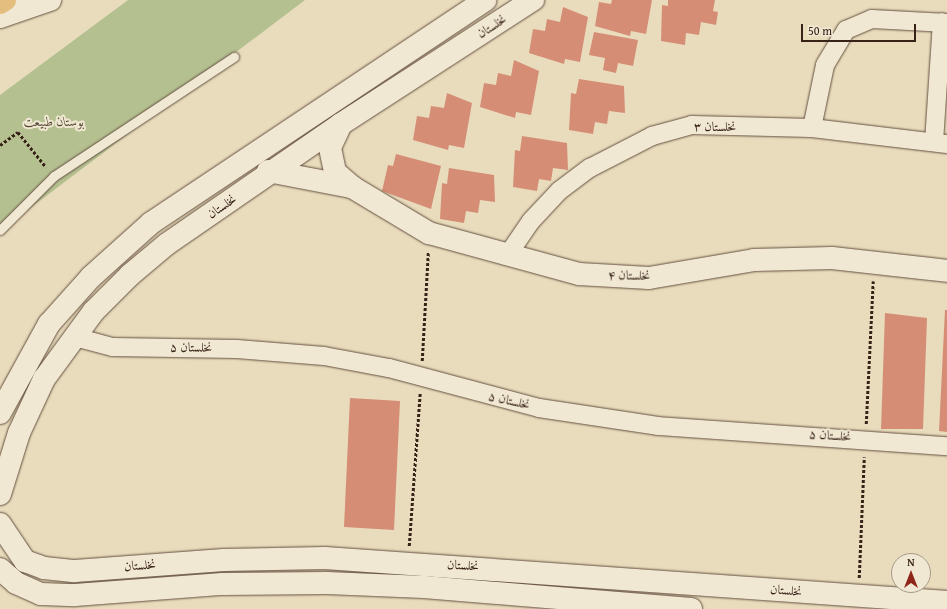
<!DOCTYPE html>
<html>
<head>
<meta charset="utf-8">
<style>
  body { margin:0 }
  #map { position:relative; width:947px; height:609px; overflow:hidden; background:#e9dcbc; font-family:"Gentium Book Plus",Amiri,serif }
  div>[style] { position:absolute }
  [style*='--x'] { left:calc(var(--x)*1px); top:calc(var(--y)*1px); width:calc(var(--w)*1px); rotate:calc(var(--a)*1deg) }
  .green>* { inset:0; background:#b5c091 }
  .building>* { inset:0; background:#d58d76 }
  .path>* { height:2.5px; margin-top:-1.25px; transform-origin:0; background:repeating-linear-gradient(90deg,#372217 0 3px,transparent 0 5px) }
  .roads { filter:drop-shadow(0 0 1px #645040) drop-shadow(0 0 1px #645040) }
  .service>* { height:9px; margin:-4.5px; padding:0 4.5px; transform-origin:4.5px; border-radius:4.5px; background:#f1e8d3 }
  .minor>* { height:18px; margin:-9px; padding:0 9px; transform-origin:9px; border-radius:9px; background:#f1e8d3 }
  .tertiary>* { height:22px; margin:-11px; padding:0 11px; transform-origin:11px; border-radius:11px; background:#f1e8d3 }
  .secondary>* { height:22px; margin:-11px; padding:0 11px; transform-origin:11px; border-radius:11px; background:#f1e8d3 }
  .trunk>* { height:22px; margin:-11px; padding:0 11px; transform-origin:11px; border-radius:11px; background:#e4be7e }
  span { translate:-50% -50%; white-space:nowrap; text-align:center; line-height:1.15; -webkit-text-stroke:4px #f1e8d3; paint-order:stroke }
  .street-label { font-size:13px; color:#372217 }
  .park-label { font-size:13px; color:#564a36; font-style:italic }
  .north { position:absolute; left:891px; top:553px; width:40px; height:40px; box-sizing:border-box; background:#f1e8d3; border:1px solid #a79988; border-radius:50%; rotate:0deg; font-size:11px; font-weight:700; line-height:16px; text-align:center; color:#372217 }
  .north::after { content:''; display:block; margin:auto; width:14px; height:18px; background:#8f2418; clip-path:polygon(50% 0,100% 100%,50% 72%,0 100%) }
  .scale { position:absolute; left:801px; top:24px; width:115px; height:18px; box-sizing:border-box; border:2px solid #372217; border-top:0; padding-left:5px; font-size:12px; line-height:14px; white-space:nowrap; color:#372217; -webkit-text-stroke:3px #f1e8d3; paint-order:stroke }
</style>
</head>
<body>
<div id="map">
  <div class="green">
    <i style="clip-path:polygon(128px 0,305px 0,0 231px,0 95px)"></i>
  </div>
  <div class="building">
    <i style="clip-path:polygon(612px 0,652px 0,646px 34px,631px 31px,630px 36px,595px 26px,599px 2px,611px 4px)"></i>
    <i style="clip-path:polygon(668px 0,715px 0,713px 11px,718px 12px,716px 25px,701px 22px,699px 35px,686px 33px,685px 45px,661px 41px,662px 5px,668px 6px)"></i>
    <i style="clip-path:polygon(563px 7px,588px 17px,580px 62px,565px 59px,564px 64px,529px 53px,533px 29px,545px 31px,547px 19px,560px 22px)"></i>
    <i style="clip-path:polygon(594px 32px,638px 40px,633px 66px,618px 63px,616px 73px,603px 70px,605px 58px,589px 55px)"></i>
    <i style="clip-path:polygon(514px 60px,539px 71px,531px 115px,516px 112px,515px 118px,480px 107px,484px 83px,496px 85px,498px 73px,511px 76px)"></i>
    <i style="clip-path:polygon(579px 79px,624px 86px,625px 113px,609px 111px,607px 124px,595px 122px,593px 134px,569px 130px,571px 93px,576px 94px)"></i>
    <i style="clip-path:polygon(447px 93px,472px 103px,464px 148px,449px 145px,448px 150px,413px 140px,417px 116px,429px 118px,431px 106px,444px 108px)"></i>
    <i style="clip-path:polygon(522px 136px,567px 143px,568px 170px,553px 168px,551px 181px,539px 179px,537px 191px,513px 187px,515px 150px,520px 151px)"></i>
    <i style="clip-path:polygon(396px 154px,441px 166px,431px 209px,382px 191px,388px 165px,393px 166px)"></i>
    <i style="clip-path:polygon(449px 168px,494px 175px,495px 202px,480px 200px,478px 213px,466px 211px,464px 223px,440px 219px,442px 183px,447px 184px)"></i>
    <i style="clip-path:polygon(945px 310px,947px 310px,947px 432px,939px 431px)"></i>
    <i style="clip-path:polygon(885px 313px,927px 318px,923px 429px,881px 429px)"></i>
    <i style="clip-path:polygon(350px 398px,400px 401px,394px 530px,344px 527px)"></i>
  </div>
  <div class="path">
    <i style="--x:0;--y:145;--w:22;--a:-36"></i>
    <i style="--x:18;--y:132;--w:45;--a:51.3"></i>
    <i style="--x:422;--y:361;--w:109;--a:-86.8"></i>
    <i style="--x:866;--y:424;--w:143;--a:-87.2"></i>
    <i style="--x:409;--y:546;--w:154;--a:-85.9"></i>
    <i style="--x:859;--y:578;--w:121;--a:-87.6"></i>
  </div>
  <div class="roads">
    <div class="service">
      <i style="--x:0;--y:230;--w:76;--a:-45"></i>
      <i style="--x:54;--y:176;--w:216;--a:-33.5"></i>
    </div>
    <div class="minor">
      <i style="--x:812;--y:128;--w:64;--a:-78.3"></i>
      <i style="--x:825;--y:65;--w:41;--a:-59"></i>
      <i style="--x:846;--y:30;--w:28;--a:-23"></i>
      <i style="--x:872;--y:19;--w:75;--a:3.1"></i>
      <i style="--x:934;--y:142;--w:120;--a:-86.2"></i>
      <i style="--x:507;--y:256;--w:42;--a:-55.6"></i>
      <i style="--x:531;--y:221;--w:41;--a:-47"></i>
      <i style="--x:559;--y:191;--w:39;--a:-37"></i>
      <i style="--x:590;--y:168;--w:70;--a:-27.3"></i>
      <i style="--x:652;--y:136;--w:41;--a:-15.4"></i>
      <i style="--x:692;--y:125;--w:120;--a:1.4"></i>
      <i style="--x:812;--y:128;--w:136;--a:6.8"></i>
      <i style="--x:75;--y:337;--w:39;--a:15"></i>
      <i style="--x:113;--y:347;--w:124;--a:0.9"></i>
      <i style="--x:237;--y:349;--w:87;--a:4.6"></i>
      <i style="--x:324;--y:356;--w:66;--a:10.5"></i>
      <i style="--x:389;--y:368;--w:155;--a:14.9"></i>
      <i style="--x:539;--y:408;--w:120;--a:8.6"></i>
      <i style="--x:658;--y:426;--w:290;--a:4"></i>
    </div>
    <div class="tertiary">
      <i style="--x:341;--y:124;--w:26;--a:115"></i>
      <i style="--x:330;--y:148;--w:25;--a:78"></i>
      <i style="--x:335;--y:172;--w:23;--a:41"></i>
      <i style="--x:352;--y:187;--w:90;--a:30.9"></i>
      <i style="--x:429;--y:233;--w:156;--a:15.3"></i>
      <i style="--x:579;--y:274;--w:70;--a:3.3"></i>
      <i style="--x:649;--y:278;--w:107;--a:-9.7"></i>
      <i style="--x:754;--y:260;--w:78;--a:-1.5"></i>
      <i style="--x:832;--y:258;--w:116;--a:6.4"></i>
      <i style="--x:268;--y:171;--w:86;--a:10.8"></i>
      <i style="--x:0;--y:413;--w:102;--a:-61.2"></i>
      <i style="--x:49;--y:324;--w:63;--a:-48.2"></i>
      <i style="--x:91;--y:277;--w:81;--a:-42"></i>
      <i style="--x:151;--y:223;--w:402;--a:-33.7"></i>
      <i style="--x:0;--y:494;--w:64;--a:-72.7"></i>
      <i style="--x:19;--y:433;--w:60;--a:-65.2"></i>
      <i style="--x:44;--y:379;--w:84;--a:-53.7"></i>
      <i style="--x:94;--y:311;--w:51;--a:-45"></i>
      <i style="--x:130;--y:275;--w:48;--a:-40"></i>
      <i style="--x:167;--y:244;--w:211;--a:-34.6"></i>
      <i style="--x:341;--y:124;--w:229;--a:-32.9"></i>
      <i style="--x:0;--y:524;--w:45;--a:56"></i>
      <i style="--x:25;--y:561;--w:20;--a:20"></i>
      <i style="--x:44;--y:568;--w:31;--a:6"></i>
      <i style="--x:75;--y:571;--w:149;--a:-4.2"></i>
      <i style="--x:224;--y:560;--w:101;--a:-1.1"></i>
      <i style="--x:325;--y:558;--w:624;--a:4.05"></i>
      <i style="--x:0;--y:569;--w:21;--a:41"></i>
      <i style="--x:16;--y:583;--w:27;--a:24"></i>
      <i style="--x:41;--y:594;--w:34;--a:2"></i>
      <i style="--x:75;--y:595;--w:148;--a:-4.3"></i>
      <i style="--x:223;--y:584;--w:104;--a:-0.6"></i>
      <i style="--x:327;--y:583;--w:97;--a:2.4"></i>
      <i style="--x:424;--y:587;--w:268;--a:4.7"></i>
    </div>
    <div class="secondary">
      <i style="--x:0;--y:17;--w:53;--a:-18.8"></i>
    </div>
    <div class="trunk">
      <i style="--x:0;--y:3;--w:6;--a:-31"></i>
    </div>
  </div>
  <div class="street-label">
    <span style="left:492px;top:27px;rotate:-33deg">نخلستان</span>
    <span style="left:715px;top:127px">نخلستان ۳</span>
    <span style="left:222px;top:207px;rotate:-34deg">نخلستان</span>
    <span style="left:629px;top:276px;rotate:1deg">نخلستان ۴</span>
    <span style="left:191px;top:348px;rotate:1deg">نخلستان ۵</span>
    <span style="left:509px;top:401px;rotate:13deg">نخلستان ۵</span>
    <span style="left:830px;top:436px;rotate:4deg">نخلستان ۵</span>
    <span style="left:140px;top:566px;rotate:-4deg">نخلستان</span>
    <span style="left:463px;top:566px;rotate:4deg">نخلستان</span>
    <span style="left:786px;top:591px;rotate:5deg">نخلستان</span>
  </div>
  <div class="park-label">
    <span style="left:54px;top:122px">بوستان طبیعت</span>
  </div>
  <div class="north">N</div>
  <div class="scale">50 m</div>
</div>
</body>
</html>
